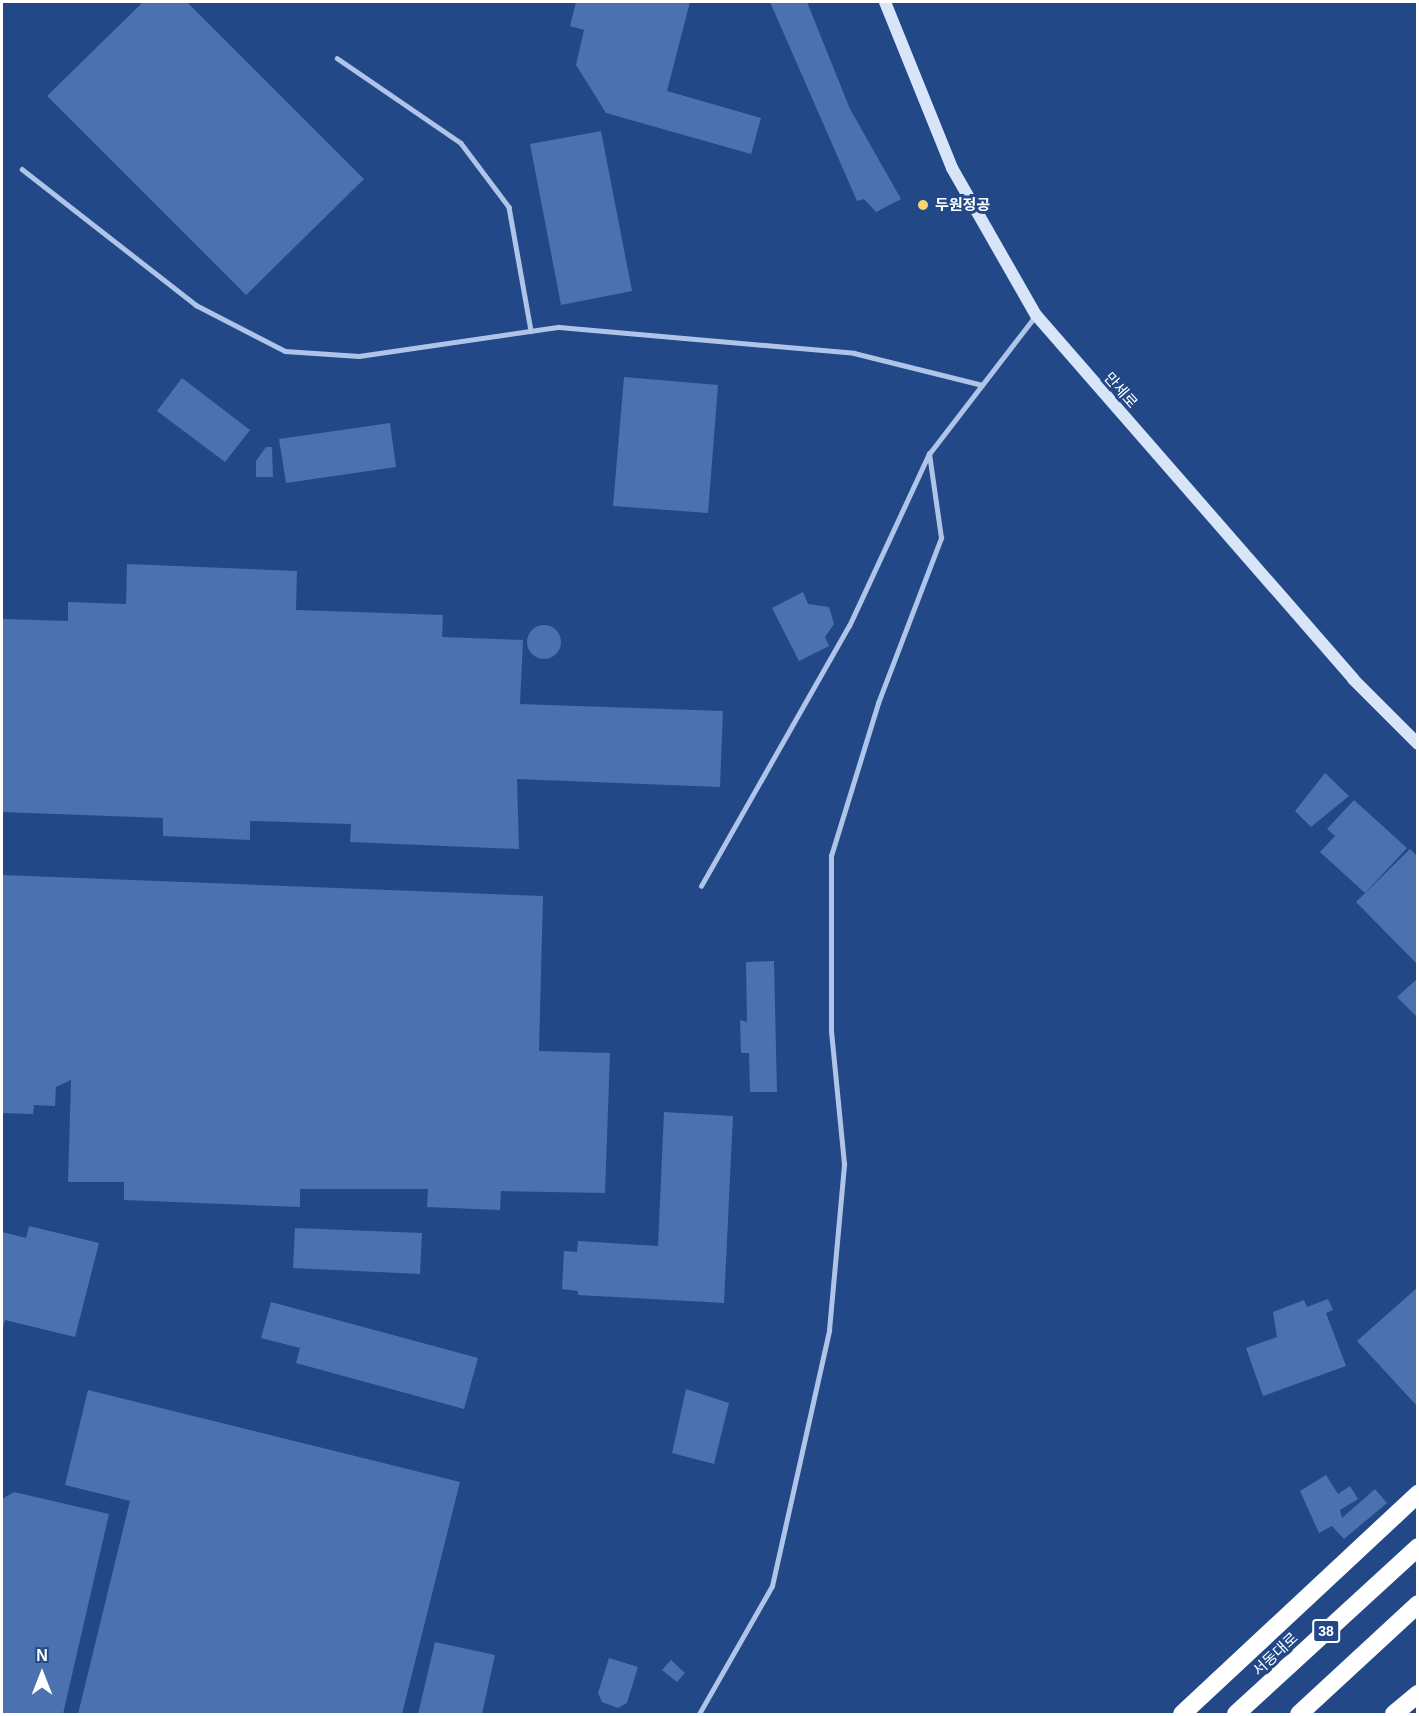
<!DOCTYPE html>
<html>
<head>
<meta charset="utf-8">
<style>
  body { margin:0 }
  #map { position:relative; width:1419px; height:1716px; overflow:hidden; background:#234887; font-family:Arial,"Noto Sans KR",sans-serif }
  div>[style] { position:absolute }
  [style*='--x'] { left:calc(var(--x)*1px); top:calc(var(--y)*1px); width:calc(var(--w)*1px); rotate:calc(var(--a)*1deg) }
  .building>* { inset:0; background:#4b71af }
  .round { border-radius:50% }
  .lane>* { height:4.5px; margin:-2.25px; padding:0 2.25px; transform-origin:2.25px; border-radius:2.25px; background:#aec5e9 }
  .secondary>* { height:12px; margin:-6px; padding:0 6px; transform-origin:6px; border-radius:6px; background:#d8e4f8 }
  .highway>* { height:18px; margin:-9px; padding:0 9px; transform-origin:9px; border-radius:9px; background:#fff }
  .dots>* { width:16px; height:16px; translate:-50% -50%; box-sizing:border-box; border:3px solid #234887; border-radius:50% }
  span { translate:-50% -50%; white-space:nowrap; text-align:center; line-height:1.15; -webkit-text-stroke:6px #234887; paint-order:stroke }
  .shield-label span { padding:2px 4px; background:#234887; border:2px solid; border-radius:4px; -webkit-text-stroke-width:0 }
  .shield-label { font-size:14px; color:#fff; font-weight:700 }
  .poi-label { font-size:15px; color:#fff; font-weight:700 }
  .left { translate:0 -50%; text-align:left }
  .street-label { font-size:15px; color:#fff }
  .frame { position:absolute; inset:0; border:3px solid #fff; pointer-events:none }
  .north { position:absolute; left:12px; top:1644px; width:60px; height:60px; -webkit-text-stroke:4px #234887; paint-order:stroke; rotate:0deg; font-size:16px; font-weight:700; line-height:24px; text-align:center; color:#fff }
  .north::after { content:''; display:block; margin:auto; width:21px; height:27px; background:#fff; clip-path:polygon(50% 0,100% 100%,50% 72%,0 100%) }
</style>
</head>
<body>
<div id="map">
  <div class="building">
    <i style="clip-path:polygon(143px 2px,187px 2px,364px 179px,246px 295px,47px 96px)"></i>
    <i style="clip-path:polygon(576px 2px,690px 2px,667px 91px,761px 118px,751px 154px,606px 113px,576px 65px,584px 30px,570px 26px)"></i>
    <i style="clip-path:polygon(770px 2px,807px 2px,850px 109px,901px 199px,876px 212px,864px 199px,857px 201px)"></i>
    <i style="clip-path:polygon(601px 131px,632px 291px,561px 305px,530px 144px)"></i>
    <i style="clip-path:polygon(624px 377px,718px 385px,708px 513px,613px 506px)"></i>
    <i style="clip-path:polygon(182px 378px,250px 430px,225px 462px,157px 411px)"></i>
    <i style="clip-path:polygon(390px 423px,396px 467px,286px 483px,279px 439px)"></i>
    <i style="clip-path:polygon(266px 447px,272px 447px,273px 477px,256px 477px,256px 461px)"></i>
    <i style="clip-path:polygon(127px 564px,297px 571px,296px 610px,443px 615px,442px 637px,523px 640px,520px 704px,723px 711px,720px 787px,517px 779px,519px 849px,350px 842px,351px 824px,250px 821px,250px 840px,163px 836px,163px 818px,2px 812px,3px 619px,68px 621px,68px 602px,126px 604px)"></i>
    <i style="clip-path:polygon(803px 592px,808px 604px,829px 607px,834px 624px,825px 637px,829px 646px,799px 661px,772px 608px)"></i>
    <i class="round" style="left:527px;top:625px;width:34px;height:34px"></i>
    <i style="clip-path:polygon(1325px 773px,1349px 796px,1311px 827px,1295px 811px)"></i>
    <i style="clip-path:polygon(1354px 800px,1407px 848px,1365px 893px,1320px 852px,1335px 836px,1327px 829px)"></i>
    <i style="clip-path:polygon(1410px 849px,1418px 857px,1418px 965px,1356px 902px)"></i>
    <i style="clip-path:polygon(2px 875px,543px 896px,539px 1051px,610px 1053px,605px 1193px,501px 1191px,500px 1210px,427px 1207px,428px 1189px,300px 1189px,300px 1207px,124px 1200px,124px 1182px,68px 1182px,71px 1080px,56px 1087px,55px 1106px,34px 1105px,33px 1114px,2px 1113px)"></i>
    <i style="clip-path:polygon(774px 961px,777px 1092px,750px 1092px,749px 1053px,741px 1053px,740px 1020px,747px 1022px,746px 962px)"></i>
    <i style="clip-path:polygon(1418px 978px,1418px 1018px,1397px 997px)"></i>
    <i style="clip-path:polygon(664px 1112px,733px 1116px,724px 1303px,578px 1295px,578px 1291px,562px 1289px,564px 1251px,577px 1252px,578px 1241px,658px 1246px)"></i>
    <i style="clip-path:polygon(29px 1226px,99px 1243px,75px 1337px,5px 1320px,2px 1332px,2px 1232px,26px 1238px)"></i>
    <i style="clip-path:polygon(295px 1228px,422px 1233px,420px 1274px,293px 1268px)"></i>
    <i style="clip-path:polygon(1418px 1287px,1418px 1407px,1357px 1341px)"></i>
    <i style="clip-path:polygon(1328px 1299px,1333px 1310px,1326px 1313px,1346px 1366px,1263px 1396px,1246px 1348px,1277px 1337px,1273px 1312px,1304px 1300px,1307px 1307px)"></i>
    <i style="clip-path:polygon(271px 1302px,478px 1358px,464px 1409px,296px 1363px,300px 1348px,261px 1338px)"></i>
    <i style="clip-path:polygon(686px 1389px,729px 1403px,714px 1464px,672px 1453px)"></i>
    <i style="clip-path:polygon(88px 1390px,460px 1482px,402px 1714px,78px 1714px,130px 1501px,65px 1485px)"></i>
    <i style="clip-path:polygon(1326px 1475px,1338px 1494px,1350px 1486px,1358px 1499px,1340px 1510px,1342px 1518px,1375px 1489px,1387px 1503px,1344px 1539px,1332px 1526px,1319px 1533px,1300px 1491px)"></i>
    <i style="clip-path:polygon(14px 1492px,109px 1514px,63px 1714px,2px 1714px,2px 1499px)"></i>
    <i style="clip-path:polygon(435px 1642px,495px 1655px,482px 1714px,418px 1714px)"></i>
    <i style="clip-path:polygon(609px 1658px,638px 1667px,627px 1703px,618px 1708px,602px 1702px,598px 1693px)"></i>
    <i style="clip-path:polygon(671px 1660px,685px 1673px,677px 1682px,662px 1670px)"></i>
  </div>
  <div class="lane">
    <i style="--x:337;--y:58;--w:150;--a:34.4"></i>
    <i style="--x:461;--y:143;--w:80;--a:53.1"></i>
    <i style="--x:509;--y:207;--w:126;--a:79.9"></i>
    <i style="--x:22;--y:169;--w:221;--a:38"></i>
    <i style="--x:196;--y:305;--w:100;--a:27.3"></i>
    <i style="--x:285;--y:351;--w:74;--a:3.9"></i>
    <i style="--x:359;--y:356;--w:202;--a:-8.3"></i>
    <i style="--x:559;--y:327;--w:296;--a:5"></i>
    <i style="--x:854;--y:353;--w:132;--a:14"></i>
    <i style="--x:701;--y:886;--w:299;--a:-60.4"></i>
    <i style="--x:849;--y:626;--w:190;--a:-65.1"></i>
    <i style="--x:929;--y:454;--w:175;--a:-52.4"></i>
    <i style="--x:699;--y:1714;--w:147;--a:-60.3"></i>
    <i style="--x:772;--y:1586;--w:262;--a:-77.4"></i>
    <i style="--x:829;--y:1330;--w:167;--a:-84.8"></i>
    <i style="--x:844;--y:1164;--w:134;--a:-95.6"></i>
    <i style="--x:831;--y:1031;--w:175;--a:-90"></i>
    <i style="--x:831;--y:856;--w:160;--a:-72.9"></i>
    <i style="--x:878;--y:703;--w:177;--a:-69.1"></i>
    <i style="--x:941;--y:538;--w:85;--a:-98.1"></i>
  </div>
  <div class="secondary">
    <i style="--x:885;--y:2;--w:179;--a:68"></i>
    <i style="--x:952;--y:168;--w:169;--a:60.3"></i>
    <i style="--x:1036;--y:315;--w:483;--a:48.9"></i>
    <i style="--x:1353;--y:679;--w:92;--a:45"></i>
  </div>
  <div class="highway">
    <i style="--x:1182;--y:1714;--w:323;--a:-43"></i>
    <i style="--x:1236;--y:1714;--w:247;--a:-42.5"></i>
    <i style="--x:1299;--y:1714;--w:162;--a:-42.7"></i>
    <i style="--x:1394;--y:1714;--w:31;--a:-40"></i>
  </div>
  <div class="dots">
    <i style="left:923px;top:205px;background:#f5d770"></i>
  </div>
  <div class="shield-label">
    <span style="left:1326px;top:1631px">38</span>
  </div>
  <div class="poi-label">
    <span class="left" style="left:935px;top:205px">두원정공</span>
  </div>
  <div class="street-label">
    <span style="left:1121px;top:390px;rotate:49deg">만세로</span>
    <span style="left:1275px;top:1654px;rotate:-43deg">서동대로</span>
  </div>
  <div class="frame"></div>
  <div class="north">N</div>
</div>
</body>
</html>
